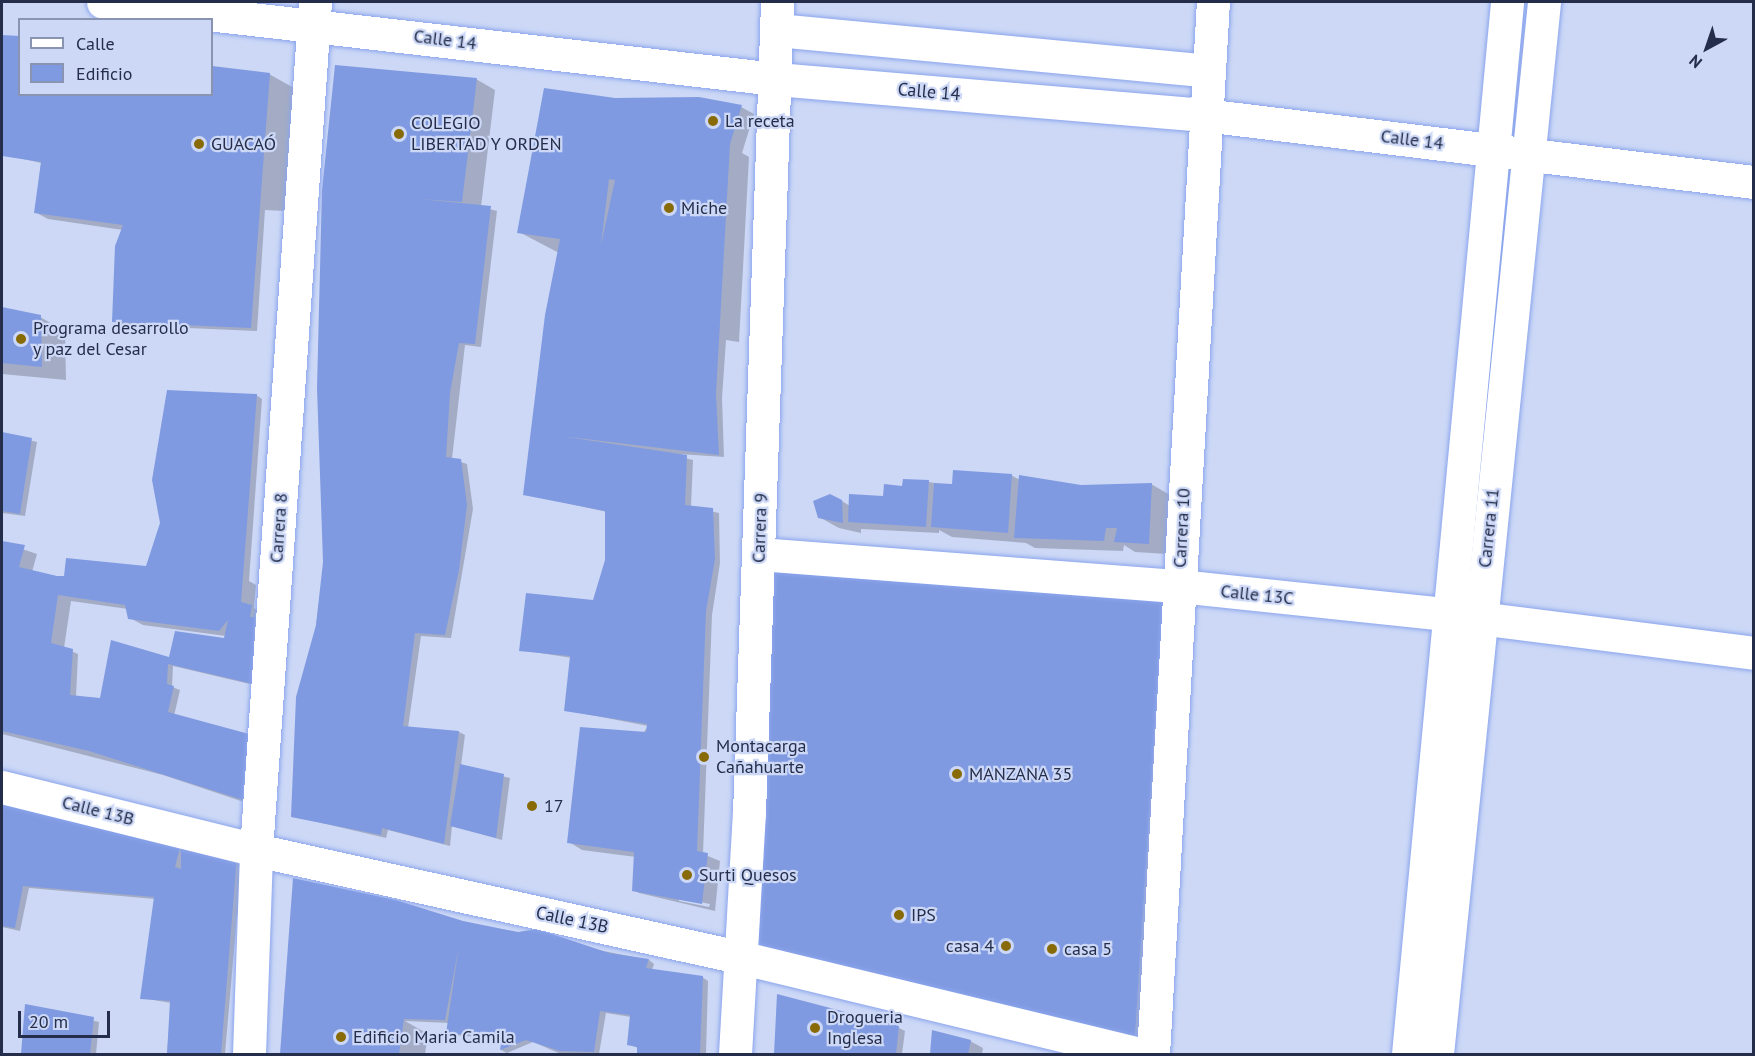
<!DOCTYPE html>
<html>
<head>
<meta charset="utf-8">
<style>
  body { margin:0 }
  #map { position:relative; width:1755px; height:1056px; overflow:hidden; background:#ccd8f6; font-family:"PT Sans",sans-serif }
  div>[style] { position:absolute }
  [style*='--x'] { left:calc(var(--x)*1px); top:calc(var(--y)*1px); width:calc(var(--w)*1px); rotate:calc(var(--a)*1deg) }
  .shadow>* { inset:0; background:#0003 }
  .building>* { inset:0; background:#809ae1 }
  .roads { filter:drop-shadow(0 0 2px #8ba5ed) drop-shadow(0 0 2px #8ba5ed) }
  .minor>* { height:33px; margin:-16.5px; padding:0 16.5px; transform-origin:16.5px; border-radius:16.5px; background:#fff }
  .major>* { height:33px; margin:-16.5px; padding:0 16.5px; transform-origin:16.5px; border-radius:16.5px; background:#fff }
  .dots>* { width:16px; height:16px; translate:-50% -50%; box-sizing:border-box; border:3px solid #ccd8f6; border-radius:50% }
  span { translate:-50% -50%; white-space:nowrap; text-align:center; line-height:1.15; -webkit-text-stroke:4.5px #ccd8f6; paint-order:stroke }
  .street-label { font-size:18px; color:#242e4b }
  .poi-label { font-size:18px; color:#242e4b }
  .left { translate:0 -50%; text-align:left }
  .right { translate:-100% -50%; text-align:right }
  .frame { position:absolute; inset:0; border:3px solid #242e4b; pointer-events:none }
  .legend { position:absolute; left:18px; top:18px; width:195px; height:78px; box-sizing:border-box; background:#ccd8f6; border:2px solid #8994b2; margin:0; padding:8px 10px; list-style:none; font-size:18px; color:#242e4b }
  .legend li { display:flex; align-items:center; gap:12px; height:30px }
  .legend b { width:30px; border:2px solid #8994b2 }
  .north { position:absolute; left:1677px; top:18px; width:60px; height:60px; -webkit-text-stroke:4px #ccd8f6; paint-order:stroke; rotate:220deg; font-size:16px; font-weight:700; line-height:24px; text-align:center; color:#242e4b }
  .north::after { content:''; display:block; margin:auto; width:21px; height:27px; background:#242e4b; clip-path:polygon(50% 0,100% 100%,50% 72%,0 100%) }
  .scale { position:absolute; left:18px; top:1011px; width:92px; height:27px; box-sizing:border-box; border:3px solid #242e4b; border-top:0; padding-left:8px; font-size:18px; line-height:21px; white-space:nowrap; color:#242e4b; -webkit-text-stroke:4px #ccd8f6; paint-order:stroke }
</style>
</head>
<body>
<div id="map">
  <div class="shadow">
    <i style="clip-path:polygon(2px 36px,14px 36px,20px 94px,212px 94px,212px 67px,269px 74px,294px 88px,285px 211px,265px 210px,257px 331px,120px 325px,114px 321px,123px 230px,48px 219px,35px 212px,41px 163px,2px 154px)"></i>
    <i style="clip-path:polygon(476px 79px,495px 90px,481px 207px,497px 211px,481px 347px,465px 345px,452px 459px,467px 464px,473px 509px,451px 638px,421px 636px,408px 728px,459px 732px,465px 735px,461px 766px,510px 778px,502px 840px,452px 826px,450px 846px,388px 830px,386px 838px,292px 816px,324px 562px,318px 388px)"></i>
    <i style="clip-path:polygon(evenodd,614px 99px,699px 99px,741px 107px,754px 114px,742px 153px,749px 157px,739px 342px,726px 340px,722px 398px,724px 457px,664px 453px,693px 460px,691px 507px,719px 513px,720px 563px,712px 615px,703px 854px,720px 861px,715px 911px,639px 893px,633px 890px,636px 857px,582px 850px,569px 842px,648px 726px,565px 710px,572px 658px,521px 650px,594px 602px,606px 560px,607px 512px,525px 494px,559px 253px,519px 232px,614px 99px,679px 898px,710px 904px,709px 907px,679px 901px,679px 898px)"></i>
    <i style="clip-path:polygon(2px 309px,40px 317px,65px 331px,66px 380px,2px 374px)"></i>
    <i style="clip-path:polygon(evenodd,256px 395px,262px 399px,249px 581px,256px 585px,254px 608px,264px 614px,258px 686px,173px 666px,172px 687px,180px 690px,174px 716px,256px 806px,163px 775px,2px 734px,2px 542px,37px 554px,32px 572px,57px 578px,154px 568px,256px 395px,71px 601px,128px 609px,130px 618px,143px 625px,226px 636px,225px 640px,170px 659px,101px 699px,76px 697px,78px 654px,64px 648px,71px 601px)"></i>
    <i style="clip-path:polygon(2px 434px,37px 442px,25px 516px,2px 513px)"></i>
    <i style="clip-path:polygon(1011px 475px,1020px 480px,1081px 486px,1151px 484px,1170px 495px,1167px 554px,1135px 552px,1124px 545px,1123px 551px,1035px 548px,1026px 543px,952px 537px,939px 530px,939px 533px,861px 529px,861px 533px,839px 528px,819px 517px,842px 501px,850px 506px,929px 482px,953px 486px)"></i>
    <i style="clip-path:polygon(1163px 602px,1159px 1049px,1103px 1040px)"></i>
    <i style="clip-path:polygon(2px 803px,243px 861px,244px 917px,237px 916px,225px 1054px,167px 1054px,171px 1003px,142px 998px,155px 899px,29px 888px,20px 931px,2px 927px)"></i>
    <i style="clip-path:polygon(463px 923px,649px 960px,654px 964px,652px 970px,702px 977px,708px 981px,706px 1054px,638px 1054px,638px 1048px,629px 1044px,631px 1017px,606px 1013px,599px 1054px,561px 1054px,533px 1042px,507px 1053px,501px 1050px,503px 1039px,453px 1035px,447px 1032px,449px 1023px,405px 1021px,428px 1034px,425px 1054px,281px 1054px,285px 987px)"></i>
    <i style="clip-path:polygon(778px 996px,899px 1028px,905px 1031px,902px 1054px,776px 1054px)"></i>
    <i style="clip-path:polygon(27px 1006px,99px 1022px,96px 1054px,22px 1054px)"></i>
    <i style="clip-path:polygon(933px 1032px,970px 1041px,983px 1048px,982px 1054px,932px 1054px)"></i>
  </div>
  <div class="building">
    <i style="clip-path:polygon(2px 35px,20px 36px,20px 94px,212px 94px,212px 66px,270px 73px,251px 328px,112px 322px,115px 246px,123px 225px,34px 213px,41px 162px,2px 156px)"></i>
    <i style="clip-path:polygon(335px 65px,477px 78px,462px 202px,420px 199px,491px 206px,475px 344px,459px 343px,450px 393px,446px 457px,461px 459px,467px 505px,459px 570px,445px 635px,415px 633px,403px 726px,459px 731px,444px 844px,382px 828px,381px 835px,291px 817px,296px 697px,316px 625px,323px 562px,317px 388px,322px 190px)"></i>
    <i style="clip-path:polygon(evenodd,544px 88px,615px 98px,699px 97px,742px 105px,730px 144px,716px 394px,719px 455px,560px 436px,687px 455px,685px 505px,713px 508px,715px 559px,706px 611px,697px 851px,708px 853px,702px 904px,632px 891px,634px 852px,567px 843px,580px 727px,646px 732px,647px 724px,564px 711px,570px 656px,519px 651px,526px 593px,593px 600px,605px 560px,605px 511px,523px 495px,545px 315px,560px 239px,517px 233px,544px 88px,609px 179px,615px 180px,601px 245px,609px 179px)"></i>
    <i style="clip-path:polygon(2px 307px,41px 315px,42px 367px,2px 363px)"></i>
    <i style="clip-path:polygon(evenodd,167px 390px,257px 394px,241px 602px,252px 605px,250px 617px,255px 617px,253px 684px,168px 664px,167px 684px,174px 686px,168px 712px,249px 734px,243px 800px,89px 751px,2px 731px,2px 541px,25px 545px,19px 567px,57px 576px,64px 576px,66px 558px,146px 566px,160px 523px,152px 480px,167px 390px,58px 595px,125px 605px,128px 619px,219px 631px,228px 620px,224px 638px,175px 631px,169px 657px,111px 640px,100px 698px,70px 695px,73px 649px,51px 643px,58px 595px)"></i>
    <i style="clip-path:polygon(2px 432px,32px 438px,20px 514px,2px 511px)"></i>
    <i style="clip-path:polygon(953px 470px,1012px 474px,1008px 533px,931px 527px,934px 483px,952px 484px)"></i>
    <i style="clip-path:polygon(1019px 475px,1081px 485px,1152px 483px,1149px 544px,1114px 542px,1117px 528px,1106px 528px,1104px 541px,1014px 538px)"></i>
    <i style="clip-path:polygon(903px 479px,929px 480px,926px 527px,848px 522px,849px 494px,883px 496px,884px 484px,902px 486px)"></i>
    <i style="clip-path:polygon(830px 494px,842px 500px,843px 523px,818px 518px,813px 501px)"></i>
    <i style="clip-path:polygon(771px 568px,1163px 600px,1135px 1036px,754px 947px)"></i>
    <i style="clip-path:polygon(460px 764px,504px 774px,496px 838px,450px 826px)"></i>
    <i style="clip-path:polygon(2px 802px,181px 844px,175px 867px,181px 869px,181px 844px,237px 856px,221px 1054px,167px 1054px,170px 1001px,140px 999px,154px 897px,23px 886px,15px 928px,2px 926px)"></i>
    <i style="clip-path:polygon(293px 878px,396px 900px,463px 921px,518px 932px,537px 929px,609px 953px,649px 959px,646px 968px,703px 976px,700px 1054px,637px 1054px,637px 1047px,627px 1045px,630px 1015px,600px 1011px,594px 1052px,560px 1051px,526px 1040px,500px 1050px,502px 1037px,446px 1033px,459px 946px,445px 1020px,404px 1019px,399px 1054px,280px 1054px)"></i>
    <i style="clip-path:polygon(777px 994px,899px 1026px,896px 1054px,774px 1054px)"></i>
    <i style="clip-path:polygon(25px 1004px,94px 1017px,90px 1054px,21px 1054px)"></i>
    <i style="clip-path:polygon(932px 1030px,971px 1040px,968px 1054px,930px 1054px)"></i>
  </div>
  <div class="roads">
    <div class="minor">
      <i style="--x:103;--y:2;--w:677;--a:6.53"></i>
      <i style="--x:776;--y:79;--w:430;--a:4.8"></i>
      <i style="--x:1204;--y:115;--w:554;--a:6.95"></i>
      <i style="--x:777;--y:30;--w:432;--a:5.4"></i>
      <i style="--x:759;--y:554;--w:421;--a:4.4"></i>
      <i style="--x:1179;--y:586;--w:269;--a:6"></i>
      <i style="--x:1447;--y:614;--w:309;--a:7.2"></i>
      <i style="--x:2;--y:787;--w:262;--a:13.9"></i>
      <i style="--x:256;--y:850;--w:495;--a:12.5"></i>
      <i style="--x:739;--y:957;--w:414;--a:13.6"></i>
      <i style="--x:249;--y:1054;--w:204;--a:-88"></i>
      <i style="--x:256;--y:850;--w:850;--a:-86.02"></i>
      <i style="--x:735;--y:1054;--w:241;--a:-86.7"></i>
      <i style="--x:749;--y:813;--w:811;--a:-88.02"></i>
      <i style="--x:1153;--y:1054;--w:1054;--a:-86.74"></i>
    </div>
    <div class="major">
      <i style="--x:1408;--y:1054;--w:1057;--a:-84.62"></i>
      <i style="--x:1437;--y:1054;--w:1057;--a:-84.19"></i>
    </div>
  </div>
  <div class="dots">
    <i style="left:713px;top:121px;background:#886a07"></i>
    <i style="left:399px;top:134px;background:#886a07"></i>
    <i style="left:199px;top:144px;background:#886a07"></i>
    <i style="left:669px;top:208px;background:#886a07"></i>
    <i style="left:21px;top:339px;background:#886a07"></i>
    <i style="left:704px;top:757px;background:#886a07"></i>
    <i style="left:957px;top:774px;background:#886a07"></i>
    <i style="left:532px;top:806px;background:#886a07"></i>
    <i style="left:687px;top:875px;background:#886a07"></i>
    <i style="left:899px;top:915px;background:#886a07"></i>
    <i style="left:1006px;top:946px;background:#886a07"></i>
    <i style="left:1052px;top:949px;background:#886a07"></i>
    <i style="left:815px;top:1028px;background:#886a07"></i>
    <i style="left:341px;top:1037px;background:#886a07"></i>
  </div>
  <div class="street-label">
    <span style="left:445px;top:40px;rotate:7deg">Calle 14</span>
    <span style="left:929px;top:92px;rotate:5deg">Calle 14</span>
    <span style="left:1412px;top:140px;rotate:7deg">Calle 14</span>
    <span style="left:279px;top:528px;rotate:-86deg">Carrera 8</span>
    <span style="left:760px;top:528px;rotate:-88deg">Carrera 9</span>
    <span style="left:1182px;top:528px;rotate:-87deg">Carrera 10</span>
    <span style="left:1489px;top:528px;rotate:-84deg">Carrera 11</span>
    <span style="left:1257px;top:595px;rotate:6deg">Calle 13C</span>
    <span style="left:98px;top:811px;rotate:14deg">Calle 13B</span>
    <span style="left:572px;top:920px;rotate:12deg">Calle 13B</span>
  </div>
  <div class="poi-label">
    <span class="left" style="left:725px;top:121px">La receta</span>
    <span class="left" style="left:411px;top:134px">COLEGIO<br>LIBERTAD Y ORDEN</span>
    <span class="left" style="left:211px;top:144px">GUACAÓ</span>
    <span class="left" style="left:681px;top:208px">Miche</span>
    <span class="left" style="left:33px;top:339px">Programa desarrollo<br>y paz del Cesar</span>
    <span class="left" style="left:716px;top:757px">Montacarga<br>Cañahuarte</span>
    <span class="left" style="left:969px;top:774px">MANZANA 35</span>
    <span class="left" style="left:544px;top:806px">17</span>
    <span class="left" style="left:699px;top:875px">Surti Quesos</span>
    <span class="left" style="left:911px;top:915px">IPS</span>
    <span class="right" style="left:994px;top:946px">casa 4</span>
    <span class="left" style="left:1064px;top:949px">casa 5</span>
    <span class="left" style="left:827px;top:1028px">Drogueria<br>Inglesa</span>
    <span class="left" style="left:353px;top:1037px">Edificio Maria Camila</span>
  </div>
  <div class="frame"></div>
  <ul class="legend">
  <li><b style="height:8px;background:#fff"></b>Calle</li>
  <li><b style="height:16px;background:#809ae1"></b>Edificio</li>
  </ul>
  <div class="north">N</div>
  <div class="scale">20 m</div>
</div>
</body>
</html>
